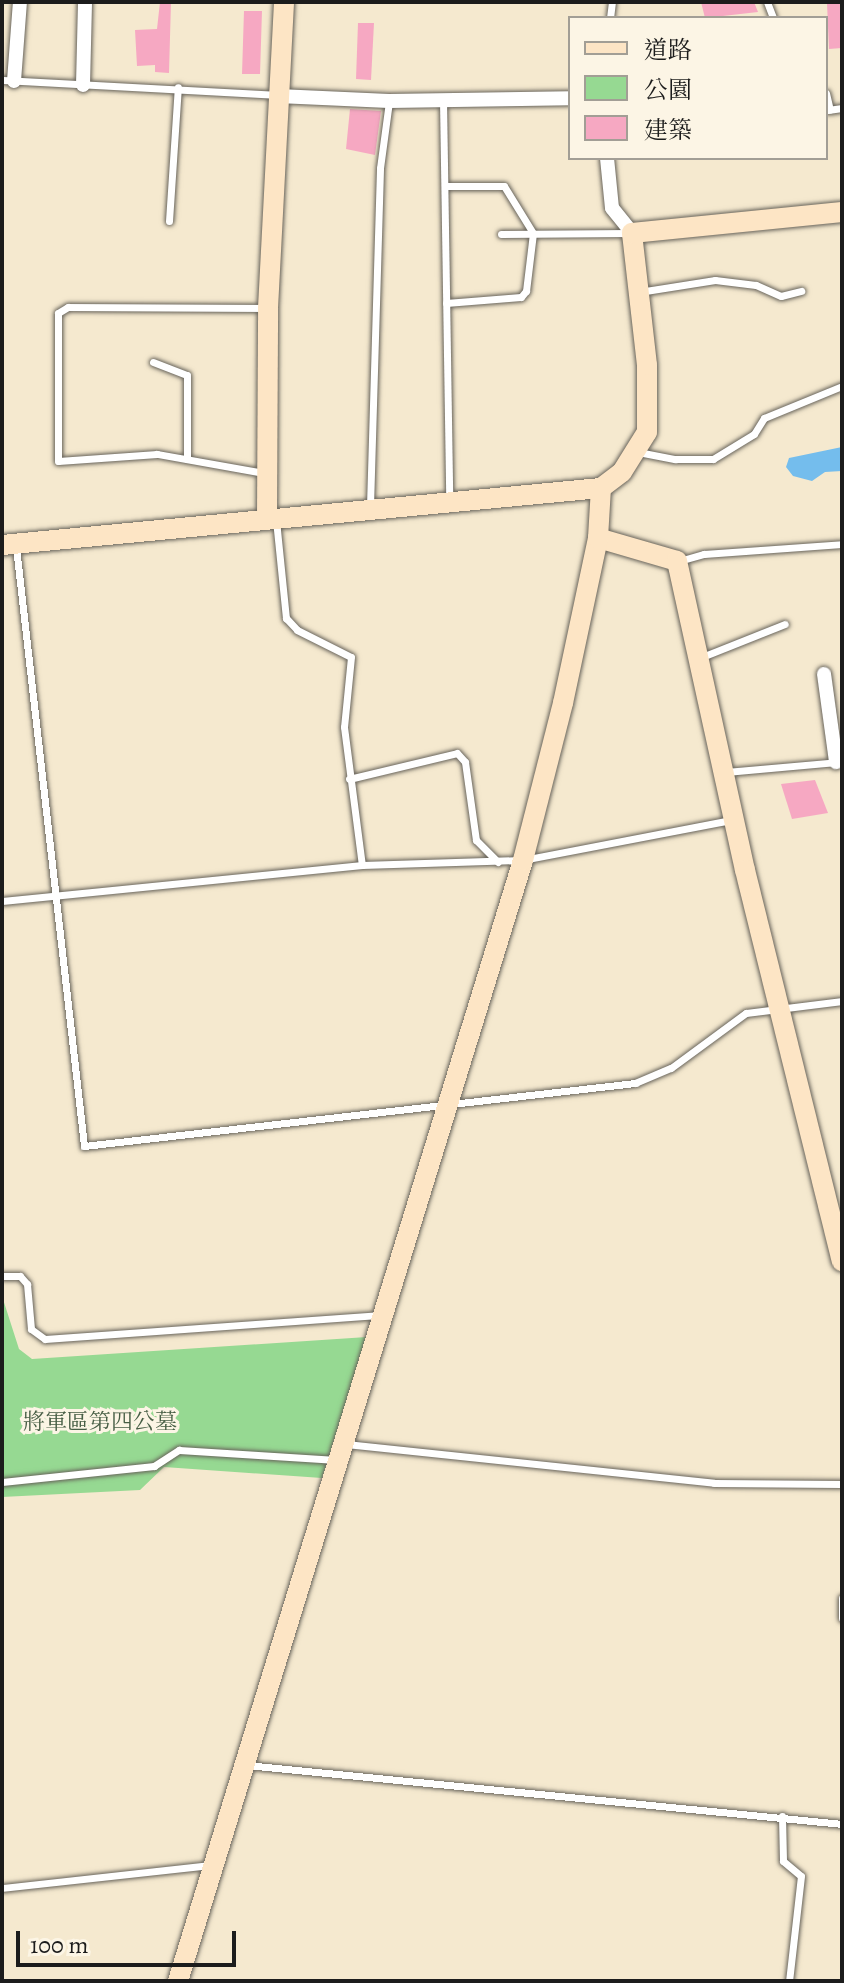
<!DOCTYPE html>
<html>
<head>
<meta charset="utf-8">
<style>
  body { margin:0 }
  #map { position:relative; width:844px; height:1983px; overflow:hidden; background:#f5e9cf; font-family:Alegreya,"Noto Serif TC",serif }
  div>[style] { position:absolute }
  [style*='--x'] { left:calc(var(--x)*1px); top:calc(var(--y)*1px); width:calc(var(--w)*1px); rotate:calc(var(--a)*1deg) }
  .green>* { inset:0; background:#96d992 }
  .water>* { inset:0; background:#74bded }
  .building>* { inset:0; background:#f6a8c2 }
  .roads { filter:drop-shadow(0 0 2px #68645b) drop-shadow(0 0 2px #68645b) }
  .lane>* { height:7px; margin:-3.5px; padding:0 3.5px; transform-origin:3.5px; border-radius:3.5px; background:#fff }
  .street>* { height:14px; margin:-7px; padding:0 7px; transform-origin:7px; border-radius:7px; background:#fff }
  .secondary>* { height:20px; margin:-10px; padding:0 10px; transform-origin:10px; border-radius:10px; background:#fde5c5 }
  span { translate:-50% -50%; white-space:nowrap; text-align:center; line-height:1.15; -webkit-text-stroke:6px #fcf5e5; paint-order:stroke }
  .park-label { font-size:22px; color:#475e45 }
  .frame { position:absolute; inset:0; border:4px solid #1c1c1c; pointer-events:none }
  .legend { position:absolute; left:568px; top:16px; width:260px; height:144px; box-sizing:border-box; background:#fcf5e5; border:2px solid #a29e95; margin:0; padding:10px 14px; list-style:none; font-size:24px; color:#1c1c1c }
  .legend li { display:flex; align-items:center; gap:16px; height:40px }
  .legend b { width:40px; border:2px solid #a29e95 }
  .scale { position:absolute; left:16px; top:1931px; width:220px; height:36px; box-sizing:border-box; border:4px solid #1c1c1c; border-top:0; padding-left:10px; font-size:24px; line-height:28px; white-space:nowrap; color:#1c1c1c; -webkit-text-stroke:6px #fcf5e5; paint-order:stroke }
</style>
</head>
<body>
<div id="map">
  <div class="green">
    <i style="clip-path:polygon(2px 1296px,19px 1349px,32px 1359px,367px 1337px,322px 1478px,164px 1467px,140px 1490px,2px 1497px)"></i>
  </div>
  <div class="water">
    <i style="clip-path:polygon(842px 447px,842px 471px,825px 472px,812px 481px,793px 476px,786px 467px,789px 458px)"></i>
  </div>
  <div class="building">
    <i style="clip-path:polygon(160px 2px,171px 2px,169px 73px,155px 72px,155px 65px,137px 66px,135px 30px,157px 29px)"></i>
    <i style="clip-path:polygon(701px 2px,754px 2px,758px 12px,705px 18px)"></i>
    <i style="clip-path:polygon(842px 2px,842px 48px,829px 49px,827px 3px)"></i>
    <i style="clip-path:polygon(244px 11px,262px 11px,260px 74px,242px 74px)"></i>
    <i style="clip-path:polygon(358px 23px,374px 23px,371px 80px,356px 79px)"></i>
    <i style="clip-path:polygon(350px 109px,381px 111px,375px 155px,346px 149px)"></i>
    <i style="clip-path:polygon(815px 780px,828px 813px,792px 819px,781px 784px)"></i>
  </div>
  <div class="roads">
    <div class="lane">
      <i style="--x:767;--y:2;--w:17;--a:69"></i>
      <i style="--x:610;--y:18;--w:16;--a:-83"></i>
      <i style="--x:2;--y:80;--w:274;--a:3.1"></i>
      <i style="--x:826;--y:93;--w:17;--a:77"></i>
      <i style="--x:443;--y:100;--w:399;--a:89.1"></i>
      <i style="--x:828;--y:110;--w:14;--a:-8"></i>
      <i style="--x:169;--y:221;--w:134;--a:-86.2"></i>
      <i style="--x:501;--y:234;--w:129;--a:-0.4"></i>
      <i style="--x:639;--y:292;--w:77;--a:-9"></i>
      <i style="--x:715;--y:280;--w:41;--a:7"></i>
      <i style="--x:756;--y:285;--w:27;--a:24"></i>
      <i style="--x:781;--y:296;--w:21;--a:-14"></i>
      <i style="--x:446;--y:303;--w:75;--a:-4.6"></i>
      <i style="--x:521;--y:297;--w:8;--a:-50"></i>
      <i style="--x:526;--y:291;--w:58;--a:-83.1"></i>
      <i style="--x:533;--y:233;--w:55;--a:-121.7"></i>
      <i style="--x:504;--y:186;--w:57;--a:180"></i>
      <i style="--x:153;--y:362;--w:36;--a:21"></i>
      <i style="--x:187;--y:375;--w:84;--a:90"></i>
      <i style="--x:638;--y:452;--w:38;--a:11"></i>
      <i style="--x:675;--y:459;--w:38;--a:0"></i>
      <i style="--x:713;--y:459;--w:48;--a:-31.4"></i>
      <i style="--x:754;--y:434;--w:19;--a:-58"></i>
      <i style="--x:764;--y:418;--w:84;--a:-22.3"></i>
      <i style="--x:264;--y:473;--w:109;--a:-169.9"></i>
      <i style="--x:157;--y:454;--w:99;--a:176"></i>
      <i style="--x:58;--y:461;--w:148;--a:-90"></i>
      <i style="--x:58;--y:313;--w:12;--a:-31"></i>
      <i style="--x:68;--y:307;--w:198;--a:0.3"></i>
      <i style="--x:370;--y:506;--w:338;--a:-88.3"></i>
      <i style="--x:380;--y:168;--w:68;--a:-82.3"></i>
      <i style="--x:276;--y:520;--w:99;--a:84.2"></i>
      <i style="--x:286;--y:618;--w:16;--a:47"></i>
      <i style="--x:297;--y:630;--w:60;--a:26.6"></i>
      <i style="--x:351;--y:657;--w:70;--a:95.7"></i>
      <i style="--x:344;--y:727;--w:139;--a:82.6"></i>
      <i style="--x:16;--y:547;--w:603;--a:83.52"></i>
      <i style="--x:84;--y:1146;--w:555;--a:-6.52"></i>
      <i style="--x:635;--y:1083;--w:39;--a:-23"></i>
      <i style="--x:671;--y:1068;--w:93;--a:-36.3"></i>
      <i style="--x:746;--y:1013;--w:97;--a:-7.1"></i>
      <i style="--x:679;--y:561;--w:26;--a:-16"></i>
      <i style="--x:704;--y:554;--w:138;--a:-4.1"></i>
      <i style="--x:702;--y:657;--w:89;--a:-21.7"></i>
      <i style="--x:726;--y:772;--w:111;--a:-5.1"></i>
      <i style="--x:349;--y:779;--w:111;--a:-13.5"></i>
      <i style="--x:457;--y:753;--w:12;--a:48"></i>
      <i style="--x:465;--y:762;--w:79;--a:82"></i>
      <i style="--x:476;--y:840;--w:31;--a:45"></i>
      <i style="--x:2;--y:901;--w:362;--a:-5.7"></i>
      <i style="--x:362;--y:865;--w:161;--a:-1.8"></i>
      <i style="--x:523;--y:860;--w:211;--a:-10.9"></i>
      <i style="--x:2;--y:1276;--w:18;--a:0"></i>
      <i style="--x:20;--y:1276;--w:11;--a:49"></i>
      <i style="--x:27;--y:1284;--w:45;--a:84.9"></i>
      <i style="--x:31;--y:1329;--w:17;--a:36"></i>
      <i style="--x:45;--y:1339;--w:334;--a:-4.1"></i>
      <i style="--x:346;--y:1444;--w:370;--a:6"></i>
      <i style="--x:714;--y:1483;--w:128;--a:0.4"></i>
      <i style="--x:2;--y:1482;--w:153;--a:-6"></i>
      <i style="--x:154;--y:1466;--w:30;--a:-33"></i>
      <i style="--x:179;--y:1450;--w:158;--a:3.6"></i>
      <i style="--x:842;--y:1598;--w:20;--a:90"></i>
      <i style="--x:246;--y:1765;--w:599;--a:5.65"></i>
      <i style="--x:782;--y:1816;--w:45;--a:88.7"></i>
      <i style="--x:783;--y:1861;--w:23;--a:40"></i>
      <i style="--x:801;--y:1876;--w:106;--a:96.5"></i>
      <i style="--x:2;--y:1888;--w:211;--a:-6.3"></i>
    </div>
    <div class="street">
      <i style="--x:14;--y:81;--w:79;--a:-85.7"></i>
      <i style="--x:83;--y:85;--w:83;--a:-88.6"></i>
      <i style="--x:278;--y:96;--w:111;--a:2.6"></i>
      <i style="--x:389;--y:101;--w:181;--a:-0.9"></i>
      <i style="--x:607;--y:158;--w:50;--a:84.3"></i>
      <i style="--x:612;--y:208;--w:32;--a:51"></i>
      <i style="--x:824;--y:674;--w:89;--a:82.2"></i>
    </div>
    <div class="secondary">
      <i style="--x:267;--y:518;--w:210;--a:-89.7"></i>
      <i style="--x:268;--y:308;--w:306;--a:-87"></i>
      <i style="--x:598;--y:538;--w:82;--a:16.2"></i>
      <i style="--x:677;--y:561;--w:316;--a:77.6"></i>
      <i style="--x:745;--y:870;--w:403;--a:76.1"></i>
      <i style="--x:2;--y:545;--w:602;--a:-5.44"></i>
      <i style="--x:601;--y:488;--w:26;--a:-37"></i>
      <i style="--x:622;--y:472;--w:47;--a:-58"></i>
      <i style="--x:647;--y:432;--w:67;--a:-90"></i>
      <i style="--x:647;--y:365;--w:133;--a:-96.5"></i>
      <i style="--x:632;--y:233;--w:211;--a:-5.7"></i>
      <i style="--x:178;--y:1981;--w:1173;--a:-72.89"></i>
      <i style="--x:523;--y:860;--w:162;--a:-75.7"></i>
      <i style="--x:563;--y:703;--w:169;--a:-78"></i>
      <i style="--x:598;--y:538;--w:50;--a:-86.6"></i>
    </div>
  </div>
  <div class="park-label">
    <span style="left:100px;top:1423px">將軍區第四公墓</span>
  </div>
  <div class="frame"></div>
  <ul class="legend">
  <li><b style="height:10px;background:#fde5c5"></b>道路</li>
  <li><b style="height:22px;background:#96d992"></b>公園</li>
  <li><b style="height:22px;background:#f6a8c2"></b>建築</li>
  </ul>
  <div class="scale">100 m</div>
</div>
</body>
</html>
